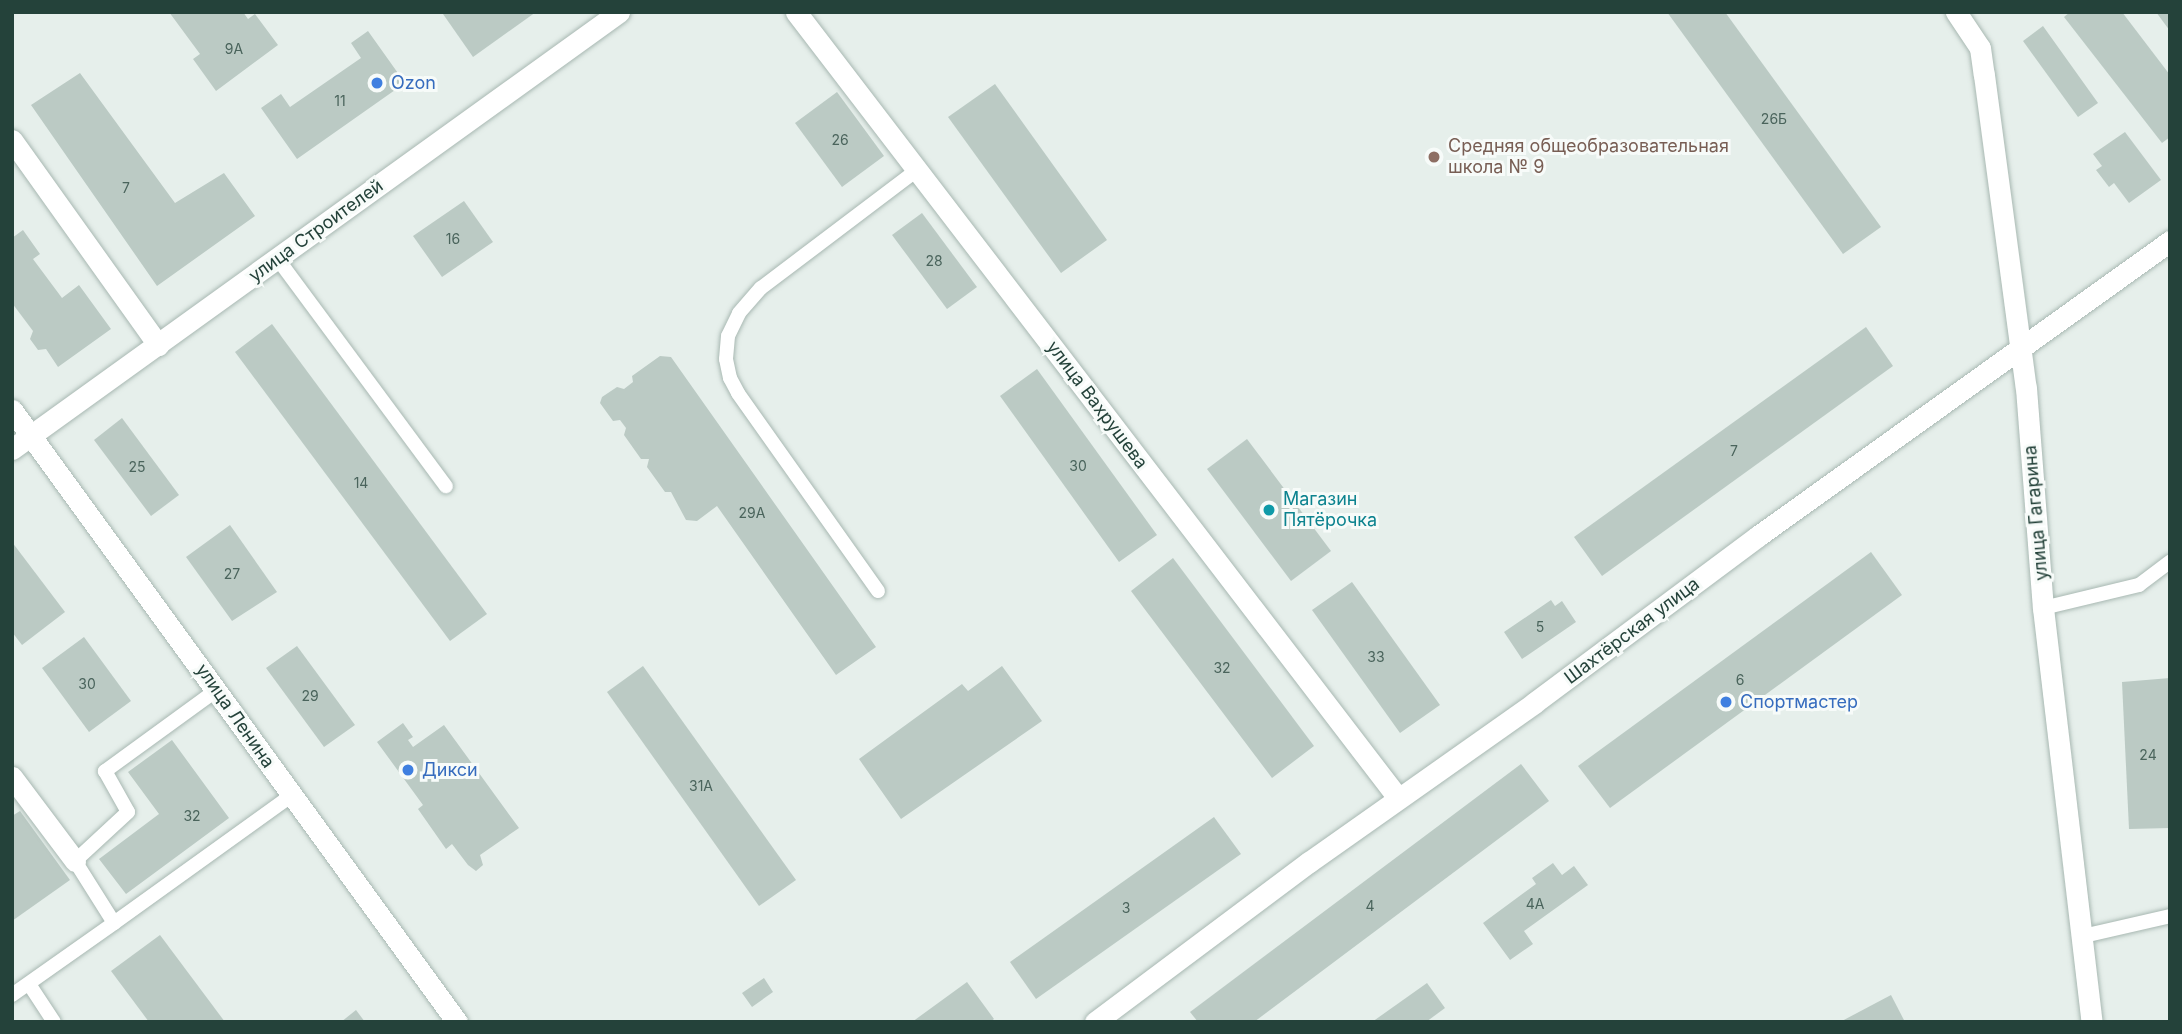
<!DOCTYPE html>
<html>
<head>
<meta charset="utf-8">
<style>
  body { margin:0 }
  #map { position:relative; width:2182px; height:1034px; overflow:hidden; background:#e6efeb; font-family:Inter,sans-serif }
  div>[style] { position:absolute }
  [style*='--x'] { left:calc(var(--x)*1px); top:calc(var(--y)*1px); width:calc(var(--w)*1px); rotate:calc(var(--a)*1deg) }
  .building>* { inset:0; background:#bbcac4 }
  .roads { filter:drop-shadow(0 0 2px #a8b8b2) drop-shadow(0 0 2px #a8b8b2) }
  .lane>* { height:14px; margin:-7px; padding:0 7px; transform-origin:7px; border-radius:7px; background:#fff }
  .street>* { height:21px; margin:-10.5px; padding:0 10.5px; transform-origin:10.5px; border-radius:10.5px; background:#fff }
  .secondary>* { height:21px; margin:-10.5px; padding:0 10.5px; transform-origin:10.5px; border-radius:10.5px; background:#fff }
  .dots>* { width:19px; height:19px; translate:-50% -50%; box-sizing:border-box; border:4px solid #f7fbf9; border-radius:50% }
  span { translate:-50% -50%; white-space:nowrap; text-align:center; line-height:1.15; -webkit-text-stroke:6px #f7fbf9; paint-order:stroke }
  .number-label { font-size:14px; color:#4a645c }
  .number-label span { -webkit-text-stroke-width:0 }
  .shop-label { font-size:18px; color:#366cbe }
  .left { translate:0 -50%; text-align:left }
  .education-label { font-size:18px; color:#785e54 }
  .street-label { font-size:18px; color:#24423a }
  .culture-label { font-size:18px; color:#0d838f }
  .frame { position:absolute; inset:0; border:14px solid #24423a; pointer-events:none }
</style>
</head>
<body>
<div id="map">
  <div class="building">
    <i style="clip-path:polygon(169px 12px,243px 12px,248px 19px,255px 14px,278px 45px,216px 91px,193px 59px,200px 54px)"></i>
    <i style="clip-path:polygon(445px 12px,536px 12px,473px 57px,443px 14px)"></i>
    <i style="clip-path:polygon(1667px 12px,1725px 12px,1881px 227px,1843px 254px)"></i>
    <i style="clip-path:polygon(2070px 12px,2122px 12px,2170px 75px,2170px 137px,2162px 143px,2064px 17px)"></i>
    <i style="clip-path:polygon(2156px 12px,2170px 12px,2170px 31px)"></i>
    <i style="clip-path:polygon(2043px 26px,2098px 103px,2078px 117px,2023px 41px)"></i>
    <i style="clip-path:polygon(368px 31px,405px 83px,297px 159px,261px 108px,281px 94px,290px 107px,361px 58px,351px 43px)"></i>
    <i style="clip-path:polygon(80px 73px,175px 203px,224px 173px,255px 216px,157px 286px,31px 105px)"></i>
    <i style="clip-path:polygon(995px 84px,1107px 240px,1061px 273px,948px 117px)"></i>
    <i style="clip-path:polygon(837px 92px,884px 156px,842px 187px,795px 123px)"></i>
    <i style="clip-path:polygon(2125px 132px,2161px 180px,2129px 203px,2114px 183px,2109px 187px,2096px 170px,2102px 166px,2093px 154px)"></i>
    <i style="clip-path:polygon(464px 201px,493px 242px,442px 277px,413px 236px)"></i>
    <i style="clip-path:polygon(922px 213px,977px 287px,947px 309px,892px 235px)"></i>
    <i style="clip-path:polygon(23px 230px,40px 254px,33px 259px,62px 298px,79px 285px,111px 329px,58px 367px,46px 349px,38px 350px,30px 339px,33px 331px,12px 303px,12px 238px)"></i>
    <i style="clip-path:polygon(272px 324px,487px 614px,450px 641px,235px 352px)"></i>
    <i style="clip-path:polygon(1866px 327px,1893px 366px,1602px 576px,1574px 537px)"></i>
    <i style="clip-path:polygon(660px 356px,671px 357px,876px 647px,836px 675px,717px 506px,697px 521px,686px 520px,671px 492px,665px 492px,647px 467px,649px 459px,641px 459px,624px 435px,626px 428px,620px 420px,613px 421px,600px 403px,602px 397px,617px 387px,624px 389px,633px 382px,632px 376px)"></i>
    <i style="clip-path:polygon(1037px 369px,1157px 535px,1119px 562px,1000px 396px)"></i>
    <i style="clip-path:polygon(122px 418px,179px 495px,151px 516px,94px 440px)"></i>
    <i style="clip-path:polygon(1247px 439px,1331px 551px,1291px 581px,1207px 469px)"></i>
    <i style="clip-path:polygon(230px 525px,277px 592px,232px 621px,186px 557px)"></i>
    <i style="clip-path:polygon(12px 542px,65px 612px,22px 645px,12px 632px)"></i>
    <i style="clip-path:polygon(1871px 552px,1902px 595px,1610px 808px,1578px 766px)"></i>
    <i style="clip-path:polygon(1173px 558px,1314px 746px,1272px 778px,1131px 591px)"></i>
    <i style="clip-path:polygon(1352px 582px,1440px 705px,1400px 733px,1312px 610px)"></i>
    <i style="clip-path:polygon(1551px 600px,1555px 606px,1562px 601px,1576px 622px,1522px 659px,1504px 632px)"></i>
    <i style="clip-path:polygon(84px 637px,131px 701px,89px 732px,42px 668px)"></i>
    <i style="clip-path:polygon(297px 646px,355px 725px,324px 747px,266px 668px)"></i>
    <i style="clip-path:polygon(643px 666px,796px 880px,759px 906px,607px 692px)"></i>
    <i style="clip-path:polygon(1002px 666px,1042px 721px,901px 819px,859px 759px,962px 684px,968px 691px)"></i>
    <i style="clip-path:polygon(2170px 678px,2170px 828px,2129px 829px,2122px 682px)"></i>
    <i style="clip-path:polygon(403px 723px,413px 737px,408px 740px,413px 747px,444px 725px,519px 828px,480px 855px,483px 865px,476px 871px,468px 865px,452px 844px,446px 849px,418px 809px,423px 805px,377px 742px)"></i>
    <i style="clip-path:polygon(172px 740px,229px 818px,126px 894px,99px 859px,159px 814px,128px 772px)"></i>
    <i style="clip-path:polygon(1521px 764px,1549px 801px,1254px 1022px,1198px 1022px,1190px 1012px)"></i>
    <i style="clip-path:polygon(20px 811px,70px 880px,12px 921px,12px 816px)"></i>
    <i style="clip-path:polygon(1214px 817px,1241px 854px,1036px 999px,1010px 962px)"></i>
    <i style="clip-path:polygon(1553px 863px,1562px 875px,1574px 866px,1588px 885px,1524px 931px,1533px 944px,1510px 960px,1483px 923px,1536px 884px,1532px 878px)"></i>
    <i style="clip-path:polygon(160px 935px,225px 1022px,149px 1022px,111px 971px)"></i>
    <i style="clip-path:polygon(764px 978px,773px 992px,752px 1007px,742px 993px)"></i>
    <i style="clip-path:polygon(967px 982px,994px 1019px,990px 1022px,912px 1022px)"></i>
    <i style="clip-path:polygon(1427px 983px,1445px 1008px,1426px 1022px,1372px 1022px)"></i>
    <i style="clip-path:polygon(1891px 995px,1905px 1022px,1840px 1022px)"></i>
    <i style="clip-path:polygon(356px 1010px,365px 1022px,341px 1022px)"></i>
  </div>
  <div class="roads">
    <div class="lane">
      <i style="--x:277;--y:258;--w:284;--a:53.5"></i>
      <i style="--x:878;--y:591;--w:242;--a:-125.3"></i>
      <i style="--x:738;--y:393;--w:17;--a:-118"></i>
      <i style="--x:730;--y:378;--w:19;--a:-102"></i>
      <i style="--x:726;--y:359;--w:23;--a:-85"></i>
      <i style="--x:728;--y:336;--w:25;--a:-64"></i>
      <i style="--x:739;--y:313;--w:33;--a:-49"></i>
      <i style="--x:761;--y:288;--w:196;--a:-37.1"></i>
      <i style="--x:2043;--y:608;--w:99;--a:-13.5"></i>
      <i style="--x:2139;--y:585;--w:39;--a:-37"></i>
      <i style="--x:218;--y:689;--w:140;--a:144"></i>
      <i style="--x:105;--y:771;--w:47;--a:60.7"></i>
      <i style="--x:128;--y:812;--w:72;--a:137.2"></i>
      <i style="--x:75;--y:861;--w:73;--a:57.8"></i>
      <i style="--x:114;--y:923;--w:218;--a:-35.7"></i>
      <i style="--x:2083;--y:936;--w:89;--a:-12.9"></i>
      <i style="--x:29;--y:984;--w:45;--a:56.7"></i>
      <i style="--x:12;--y:995;--w:125;--a:-35.2"></i>
    </div>
    <div class="street">
      <i style="--x:796;--y:12;--w:990;--a:52.55"></i>
      <i style="--x:1956;--y:12;--w:43;--a:56.3"></i>
      <i style="--x:1980;--y:48;--w:27;--a:82"></i>
      <i style="--x:1984;--y:75;--w:316;--a:82.4"></i>
      <i style="--x:2026;--y:388;--w:221;--a:85.6"></i>
      <i style="--x:2043;--y:608;--w:417;--a:83.3"></i>
      <i style="--x:12;--y:140;--w:252;--a:54.5"></i>
      <i style="--x:12;--y:449;--w:748;--a:-35.75"></i>
      <i style="--x:12;--y:777;--w:105;--a:53.1"></i>
      <i style="--x:1095;--y:1022;--w:267;--a:-36.8"></i>
      <i style="--x:1309;--y:862;--w:276;--a:-35.2"></i>
      <i style="--x:1534;--y:703;--w:279;--a:-36.7"></i>
      <i style="--x:1758;--y:536;--w:507;--a:-35.6"></i>
    </div>
    <div class="secondary">
      <i style="--x:12;--y:410;--w:757;--a:53.98"></i>
    </div>
  </div>
  <div class="dots">
    <i style="left:377px;top:83px;background:#3f7fe0"></i>
    <i style="left:1434px;top:157px;background:#8d6e63"></i>
    <i style="left:1269px;top:510px;background:#0f9aa8"></i>
    <i style="left:1726px;top:702px;background:#3f7fe0"></i>
    <i style="left:408px;top:770px;background:#3f7fe0"></i>
  </div>
  <div class="number-label">
    <span style="left:234px;top:49px">9А</span>
    <span style="left:340px;top:101px">11</span>
    <span style="left:1774px;top:119px">26Б</span>
    <span style="left:840px;top:140px">26</span>
    <span style="left:126px;top:188px">7</span>
    <span style="left:453px;top:239px">16</span>
    <span style="left:934px;top:261px">28</span>
    <span style="left:1734px;top:451px">7</span>
    <span style="left:1078px;top:466px">30</span>
    <span style="left:137px;top:467px">25</span>
    <span style="left:361px;top:483px">14</span>
    <span style="left:752px;top:513px">29А</span>
    <span style="left:232px;top:574px">27</span>
    <span style="left:1540px;top:627px">5</span>
    <span style="left:1376px;top:657px">33</span>
    <span style="left:1222px;top:668px">32</span>
    <span style="left:1740px;top:680px">6</span>
    <span style="left:87px;top:684px">30</span>
    <span style="left:310px;top:696px">29</span>
    <span style="left:2148px;top:755px">24</span>
    <span style="left:701px;top:786px">31А</span>
    <span style="left:192px;top:816px">32</span>
    <span style="left:1535px;top:904px">4А</span>
    <span style="left:1370px;top:906px">4</span>
    <span style="left:1126px;top:908px">3</span>
  </div>
  <div class="shop-label">
    <span class="left" style="left:391px;top:83px">Ozon</span>
    <span class="left" style="left:1740px;top:702px">Спортмастер</span>
    <span class="left" style="left:422px;top:770px">Дикси</span>
  </div>
  <div class="education-label">
    <span class="left" style="left:1448px;top:157px">Средняя общеобразовательная<br>школа № 9</span>
  </div>
  <div class="street-label">
    <span style="left:316px;top:231px;rotate:-36deg">улица Строителей</span>
    <span style="left:1097px;top:405px;rotate:53deg">улица Вахрушева</span>
    <span style="left:2036px;top:513px;rotate:-95deg">улица Гагарина</span>
    <span style="left:1632px;top:631px;rotate:-37deg">Шахтёрская улица</span>
    <span style="left:235px;top:716px;rotate:55deg">улица Ленина</span>
  </div>
  <div class="culture-label">
    <span class="left" style="left:1283px;top:510px">Магазин<br>Пятёрочка</span>
  </div>
  <div class="frame"></div>
</div>
</body>
</html>
